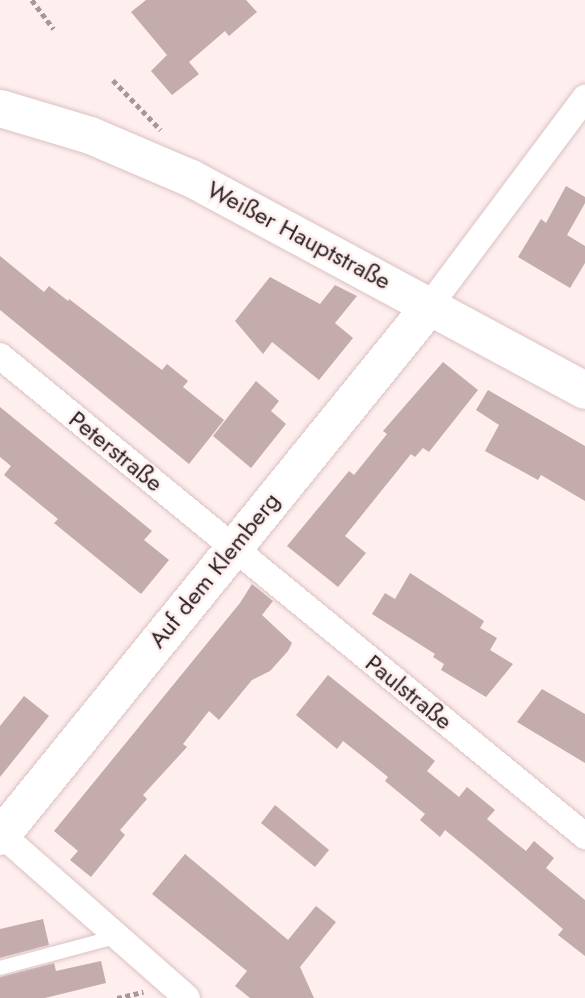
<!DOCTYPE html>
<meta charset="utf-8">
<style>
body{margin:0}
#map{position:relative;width:585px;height:998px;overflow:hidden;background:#feeeee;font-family:Jost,sans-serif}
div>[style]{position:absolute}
.building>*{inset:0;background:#c4abac}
.path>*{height:4.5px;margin-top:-2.25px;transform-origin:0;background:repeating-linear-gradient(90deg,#a59898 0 5px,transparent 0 8.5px)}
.roads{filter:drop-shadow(0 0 2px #dbc1c2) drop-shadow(0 0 2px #dbc1c2)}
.lane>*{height:14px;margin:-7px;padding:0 7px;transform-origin:7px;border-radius:7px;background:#fff}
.street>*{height:26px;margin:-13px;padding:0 13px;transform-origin:13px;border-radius:13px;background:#fff}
.secondary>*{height:37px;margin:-18.5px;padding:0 18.5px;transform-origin:18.5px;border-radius:18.5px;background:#fff}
span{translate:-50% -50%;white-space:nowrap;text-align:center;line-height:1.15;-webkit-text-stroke:5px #feeeee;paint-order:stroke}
.street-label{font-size:24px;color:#2c2323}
</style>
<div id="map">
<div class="building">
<div style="clip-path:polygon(146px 0,246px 0,257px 12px,229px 36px,225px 31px,189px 62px,199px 74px,172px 95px,151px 71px,167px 55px,131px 12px)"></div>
<div style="clip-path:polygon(566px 186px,585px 197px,585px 203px,567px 235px,585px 246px,585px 263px,570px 288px,518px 257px,541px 219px,546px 223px)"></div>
<div style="clip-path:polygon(0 256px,44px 292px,49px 286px,68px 301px,69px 299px,162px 370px,167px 364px,188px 381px,183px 387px,224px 420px,189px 464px,0 310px)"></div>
<div style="clip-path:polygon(270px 277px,320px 304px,335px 285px,357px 296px,335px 323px,353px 338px,319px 380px,272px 342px,263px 354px,235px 321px)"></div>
<div style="clip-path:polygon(443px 362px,478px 390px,429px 452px,423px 448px,415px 457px,411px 454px,345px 536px,366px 553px,338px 587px,287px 546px,349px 471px,354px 475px,387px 434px,383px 431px)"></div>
<div style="clip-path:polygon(256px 381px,279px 401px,271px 411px,286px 424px,251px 468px,213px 436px)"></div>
<div style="clip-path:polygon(488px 390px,585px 446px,585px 501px,541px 475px,538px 480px,485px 451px,499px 425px,476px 410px)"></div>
<div style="clip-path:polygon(0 407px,152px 531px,144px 540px,169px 560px,141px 594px,54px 523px,58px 519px,4px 475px,11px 466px,0 457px)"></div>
<div style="clip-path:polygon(410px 573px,484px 621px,480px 628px,497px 638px,490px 650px,513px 664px,486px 697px,441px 670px,444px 664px,433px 657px,435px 654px,372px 614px,385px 593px,395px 599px)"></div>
<div style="clip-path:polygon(252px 584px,273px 601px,262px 615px,292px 643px,288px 651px,270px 671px,252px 680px,219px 720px,209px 711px,183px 744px,187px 747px,143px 795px,147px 799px,120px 830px,125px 835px,91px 877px,70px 860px,78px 851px,54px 831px,240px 603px)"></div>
<div style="clip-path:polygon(328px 675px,435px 761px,427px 771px,459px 797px,467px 787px,495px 810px,487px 819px,506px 835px,526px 851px,534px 841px,554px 858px,546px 868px,585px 900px,585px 956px,558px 935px,563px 929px,484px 862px,445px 830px,440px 837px,420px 820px,425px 814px,385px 781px,388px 777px,367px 760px,343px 741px,337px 749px,296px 715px)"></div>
<div style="clip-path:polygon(542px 689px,585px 714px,585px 763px,517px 722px)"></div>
<div style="clip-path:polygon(24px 696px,49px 716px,0 777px,0 726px)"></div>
<div style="clip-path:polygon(275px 805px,329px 850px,315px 867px,261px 823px)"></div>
<div style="clip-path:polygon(185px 854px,288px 940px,316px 906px,336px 922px,300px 967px,314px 998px,250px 998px,235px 986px,247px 971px,152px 894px)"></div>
<div style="clip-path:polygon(43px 919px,49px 945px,0 958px,0 929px)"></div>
<div style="clip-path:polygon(101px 961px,106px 983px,45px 998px,0 998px,0 977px,54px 963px,56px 971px)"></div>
</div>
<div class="path">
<div style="left:32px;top:0;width:36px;rotate:53deg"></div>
<div style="left:113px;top:80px;width:69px;rotate:46.2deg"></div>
<div style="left:117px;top:998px;width:27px;rotate:-13deg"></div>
</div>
<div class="roads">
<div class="lane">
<div style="left:0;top:968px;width:119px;rotate:-15.1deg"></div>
</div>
<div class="street">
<div style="left:430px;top:305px;width:259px;rotate:-53.2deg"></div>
<div style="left:0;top:356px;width:757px;rotate:39.37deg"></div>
<div style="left:0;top:833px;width:249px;rotate:41.4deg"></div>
</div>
<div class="secondary">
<div style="left:0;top:108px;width:94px;rotate:16.7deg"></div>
<div style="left:90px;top:135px;width:110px;rotate:23.1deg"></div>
<div style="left:191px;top:178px;width:447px;rotate:28.3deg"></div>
<div style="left:0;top:836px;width:683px;rotate:-51deg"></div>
</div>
</div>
<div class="street-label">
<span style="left:299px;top:235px;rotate:28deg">Weißer Hauptstraße</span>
<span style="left:116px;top:451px;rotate:39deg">Peterstraße</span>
<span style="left:214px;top:570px;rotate:-51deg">Auf dem Klemberg</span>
<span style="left:409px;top:692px;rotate:39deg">Paulstraße</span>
</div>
</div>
